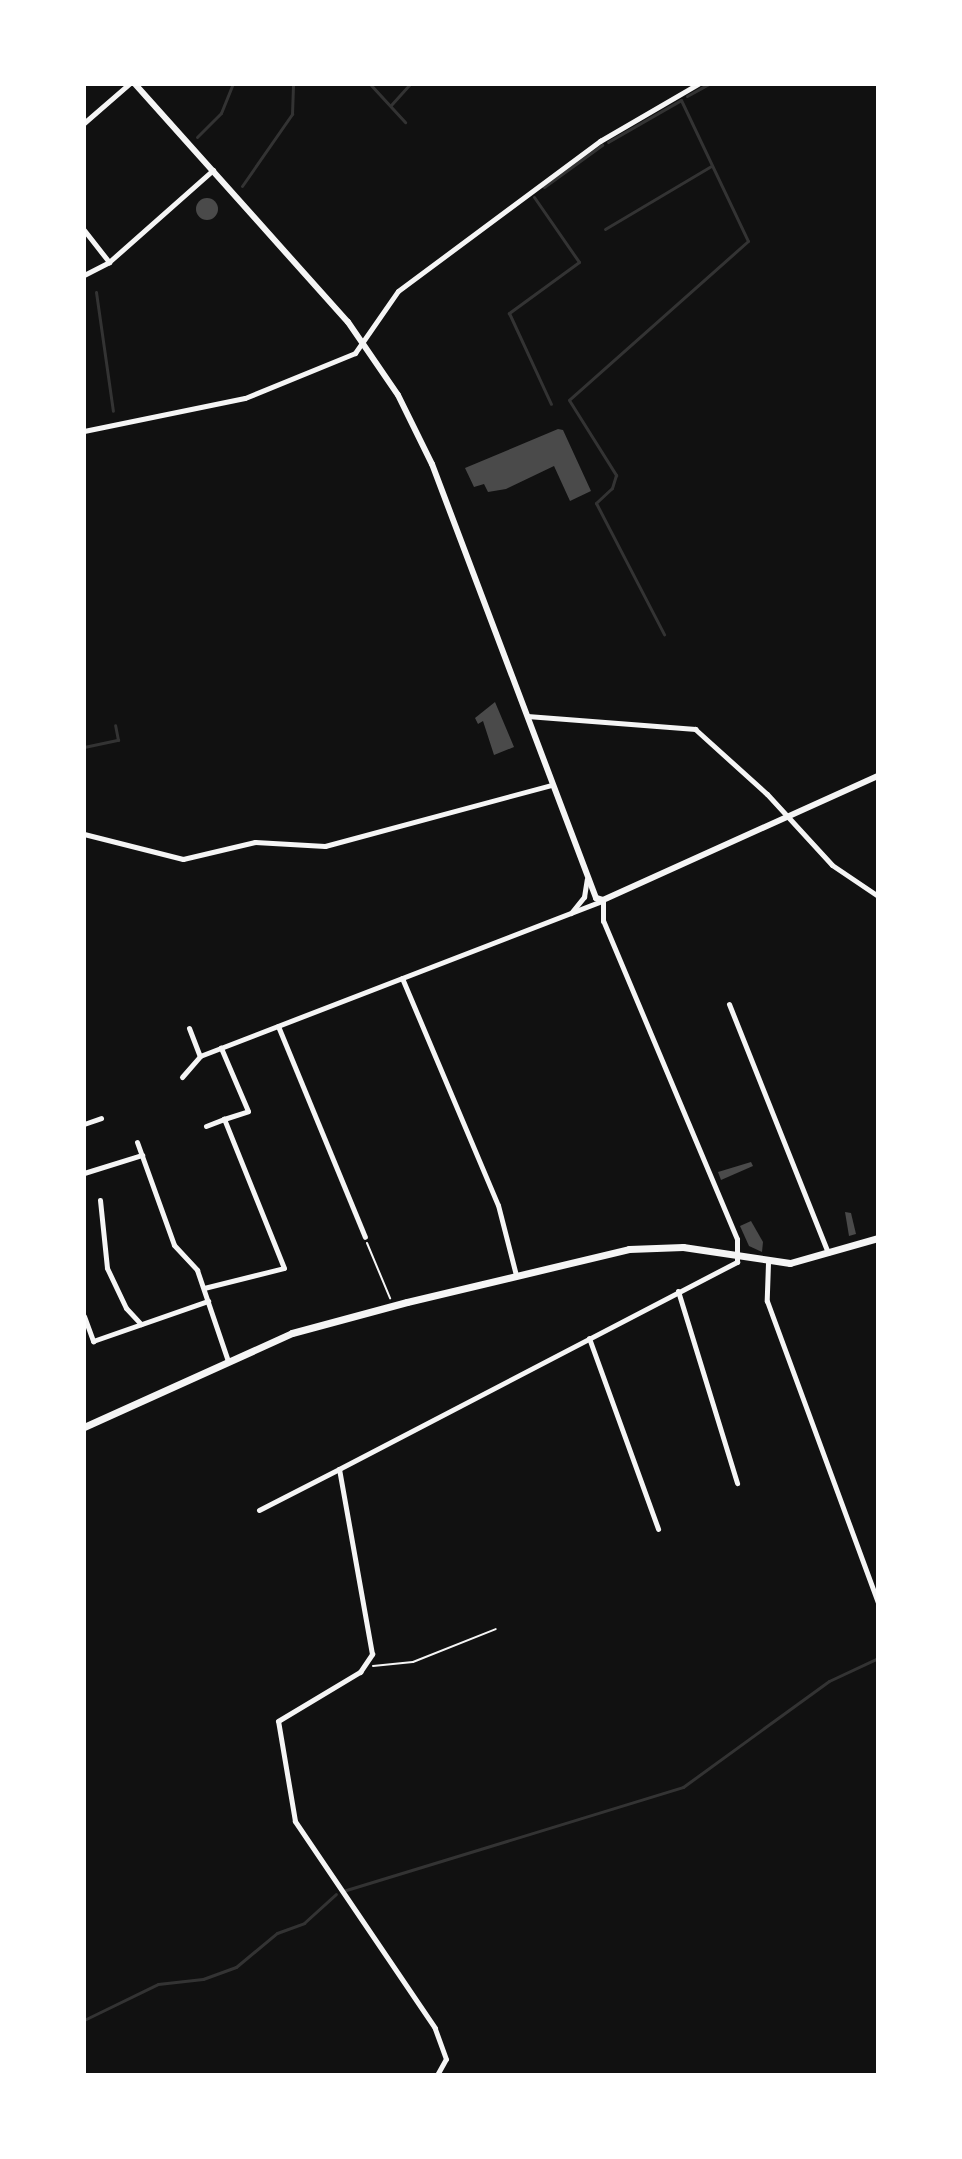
<!DOCTYPE html>
<style>
body{margin:0}
#map{position:relative;width:962px;height:2159px;overflow:hidden;background:#111;font-family:Karla,sans-serif}
div>[style]{position:absolute}
.stream>*{height:3px;margin:-1.5px;padding:0 1.5px;transform-origin:1.5px;border-radius:1.5px;background:#333}
.building>*{inset:0;background:#4a4a4a}
.round{border-radius:50%}
.path>*{height:2px;margin:-1px;padding:0 1px;transform-origin:1px;border-radius:1px;background:#f5f5f5}
.minor>*{height:5px;margin:-2.5px;padding:0 2.5px;transform-origin:2.5px;border-radius:2.5px;background:#f5f5f5}
.tertiary>*{height:6px;margin:-3px;padding:0 3px;transform-origin:3px;border-radius:3px;background:#f5f5f5}
.primary>*{height:7px;margin:-3.5px;padding:0 3.5px;transform-origin:3.5px;border-radius:3.5px;background:#f5f5f5}
span{translate:-50% -50%;white-space:nowrap;text-align:center;line-height:1.15;-webkit-text-stroke:6px #fff;paint-order:stroke}
.frame{position:absolute;inset:0;border:86px solid #fff;pointer-events:none}
</style>
<div id="map">
<div class="stream">
<div style="left:370px;top:84px;width:52px;rotate:47.4deg"></div>
<div style="left:687px;top:96px;width:25px;rotate:-29deg"></div>
<div style="left:391px;top:105px;width:28px;rotate:-48deg"></div>
<div style="left:197px;top:137px;width:34px;rotate:-45deg"></div>
<div style="left:221px;top:113px;width:31px;rotate:-68deg"></div>
<div style="left:608px;top:142px;width:84px;rotate:-29.9deg"></div>
<div style="left:681px;top:100px;width:156px;rotate:64.6deg"></div>
<div style="left:748px;top:241px;width:239px;rotate:138.4deg"></div>
<div style="left:569px;top:400px;width:89px;rotate:57.9deg"></div>
<div style="left:616px;top:475px;width:14px;rotate:107deg"></div>
<div style="left:612px;top:488px;width:22px;rotate:137deg"></div>
<div style="left:596px;top:503px;width:148px;rotate:62.6deg"></div>
<div style="left:242px;top:186px;width:88px;rotate:-55.2deg"></div>
<div style="left:292px;top:114px;width:30px;rotate:-88deg"></div>
<div style="left:544px;top:187px;width:72px;rotate:-35.9deg"></div>
<div style="left:534px;top:197px;width:79px;rotate:55.3deg"></div>
<div style="left:579px;top:262px;width:87px;rotate:143.9deg"></div>
<div style="left:509px;top:313px;width:100px;rotate:65.2deg"></div>
<div style="left:605px;top:229px;width:123px;rotate:-30.7deg"></div>
<div style="left:96px;top:292px;width:120px;rotate:81.9deg"></div>
<div style="left:84px;top:747px;width:35px;rotate:-12deg"></div>
<div style="left:118px;top:740px;width:15px;rotate:-101deg"></div>
<div style="left:343px;top:1891px;width:356px;rotate:-17deg"></div>
<div style="left:683px;top:1787px;width:180px;rotate:-36deg"></div>
<div style="left:829px;top:1681px;width:54px;rotate:-25.1deg"></div>
<div style="left:84px;top:2020px;width:82px;rotate:-25.9deg"></div>
<div style="left:158px;top:1984px;width:45px;rotate:-6.3deg"></div>
<div style="left:203px;top:1979px;width:35px;rotate:-20deg"></div>
<div style="left:236px;top:1967px;width:53px;rotate:-39.7deg"></div>
<div style="left:277px;top:1933px;width:29px;rotate:-20deg"></div>
<div style="left:304px;top:1923px;width:43px;rotate:-42.2deg"></div>
</div>
<div class="building">
<div class="round" style="left:196px;top:198px;width:22px;height:22px"></div>
<div style="clip-path:polygon(558px 429px,563px 430px,591px 491px,570px 501px,554px 466px,506px 489px,488px 492px,484px 484px,474px 487px,465px 468px)"></div>
<div style="clip-path:polygon(495px 702px,514px 747px,494px 755px,483px 721px,478px 724px,475px 718px)"></div>
<div style="clip-path:polygon(751px 1162px,753px 1166px,721px 1180px,718px 1172px)"></div>
<div style="clip-path:polygon(845px 1212px,851px 1213px,856px 1234px,849px 1236px)"></div>
<div style="clip-path:polygon(751px 1221px,763px 1242px,762px 1252px,749px 1246px,740px 1226px)"></div>
</div>
<div class="path">
<div style="left:367px;top:1243px;width:60px;rotate:67.3deg"></div>
<div style="left:373px;top:1666px;width:40px;rotate:-5.7deg"></div>
<div style="left:413px;top:1662px;width:89px;rotate:-21.7deg"></div>
</div>
<div class="minor">
<div style="left:84px;top:123px;width:60px;rotate:-40.9deg"></div>
<div style="left:84px;top:230px;width:41px;rotate:52deg"></div>
<div style="left:109px;top:262px;width:139px;rotate:-41.5deg"></div>
<div style="left:84px;top:275px;width:28px;rotate:-27deg"></div>
<div style="left:84px;top:431px;width:164px;rotate:-11.6deg"></div>
<div style="left:245px;top:398px;width:119px;rotate:-22.2deg"></div>
<div style="left:355px;top:353px;width:75px;rotate:-55.3deg"></div>
<div style="left:398px;top:291px;width:252px;rotate:-36.6deg"></div>
<div style="left:600px;top:141px;width:113px;rotate:-30.2deg"></div>
<div style="left:527px;top:716px;width:169px;rotate:4.4deg"></div>
<div style="left:695px;top:729px;width:97px;rotate:42.1deg"></div>
<div style="left:767px;top:794px;width:96px;rotate:47.5deg"></div>
<div style="left:832px;top:865px;width:55px;rotate:34deg"></div>
<div style="left:84px;top:834px;width:102px;rotate:14.2deg"></div>
<div style="left:183px;top:859px;width:74px;rotate:-13.3deg"></div>
<div style="left:255px;top:842px;width:70px;rotate:3.3deg"></div>
<div style="left:325px;top:846px;width:234px;rotate:-15.1deg"></div>
<div style="left:571px;top:913px;width:21px;rotate:-51deg"></div>
<div style="left:584px;top:897px;width:18px;rotate:-81deg"></div>
<div style="left:402px;top:978px;width:246px;rotate:67.1deg"></div>
<div style="left:498px;top:1205px;width:72px;rotate:75.6deg"></div>
<div style="left:729px;top:1004px;width:268px;rotate:68.3deg"></div>
<div style="left:278px;top:1026px;width:228px;rotate:67.6deg"></div>
<div style="left:189px;top:1028px;width:30px;rotate:69deg"></div>
<div style="left:182px;top:1077px;width:28px;rotate:-49deg"></div>
<div style="left:200px;top:1056px;width:431px;rotate:-21.1deg"></div>
<div style="left:84px;top:1124px;width:18px;rotate:-19deg"></div>
<div style="left:206px;top:1126px;width:19px;rotate:-21deg"></div>
<div style="left:137px;top:1142px;width:109px;rotate:70.2deg"></div>
<div style="left:174px;top:1245px;width:34px;rotate:47deg"></div>
<div style="left:197px;top:1270px;width:96px;rotate:71.2deg"></div>
<div style="left:84px;top:1173px;width:61px;rotate:-17.2deg"></div>
<div style="left:100px;top:1200px;width:68px;rotate:84.1deg"></div>
<div style="left:107px;top:1268px;width:44px;rotate:64.6deg"></div>
<div style="left:126px;top:1308px;width:22px;rotate:47deg"></div>
<div style="left:768px;top:1263px;width:38px;rotate:92deg"></div>
<div style="left:767px;top:1301px;width:322px;rotate:69.8deg"></div>
<div style="left:204px;top:1288px;width:82px;rotate:-14deg"></div>
<div style="left:284px;top:1268px;width:161px;rotate:-111.9deg"></div>
<div style="left:224px;top:1119px;width:25px;rotate:-18deg"></div>
<div style="left:248px;top:1111px;width:69px;rotate:-113.2deg"></div>
<div style="left:678px;top:1291px;width:201px;rotate:72.9deg"></div>
<div style="left:84px;top:1316px;width:27px;rotate:70deg"></div>
<div style="left:93px;top:1341px;width:122px;rotate:-19.2deg"></div>
<div style="left:589px;top:1338px;width:203px;rotate:70.1deg"></div>
<div style="left:259px;top:1510px;width:90px;rotate:-27.1deg"></div>
<div style="left:437px;top:2075px;width:18px;rotate:-61deg"></div>
<div style="left:446px;top:2059px;width:33px;rotate:-110deg"></div>
<div style="left:435px;top:2028px;width:250px;rotate:-124.1deg"></div>
<div style="left:295px;top:1821px;width:101px;rotate:-99.6deg"></div>
<div style="left:278px;top:1721px;width:96px;rotate:-30.9deg"></div>
<div style="left:360px;top:1672px;width:22px;rotate:-56deg"></div>
<div style="left:372px;top:1654px;width:188px;rotate:-100.1deg"></div>
<div style="left:339px;top:1469px;width:449px;rotate:-27.5deg"></div>
<div style="left:737px;top:1262px;width:23px;rotate:-90deg"></div>
<div style="left:737px;top:1239px;width:345px;rotate:-112.8deg"></div>
<div style="left:603px;top:921px;width:21px;rotate:-90deg"></div>
</div>
<div class="tertiary">
<div style="left:135px;top:84px;width:319px;rotate:48.2deg"></div>
<div style="left:348px;top:322px;width:88px;rotate:55.6deg"></div>
<div style="left:398px;top:395px;width:77px;rotate:63.8deg"></div>
<div style="left:432px;top:464px;width:464px;rotate:69.3deg"></div>
<div style="left:596px;top:898px;width:7px;rotate:16deg"></div>
<div style="left:603px;top:900px;width:302px;rotate:-24.3deg"></div>
</div>
<div class="primary">
<div style="left:84px;top:1427px;width:228px;rotate:-24.3deg"></div>
<div style="left:292px;top:1333px;width:119px;rotate:-15.1deg"></div>
<div style="left:407px;top:1302px;width:228px;rotate:-13.4deg"></div>
<div style="left:629px;top:1249px;width:54px;rotate:-2.1deg"></div>
<div style="left:683px;top:1247px;width:108px;rotate:8.5deg"></div>
<div style="left:790px;top:1263px;width:91px;rotate:-15.9deg"></div>
</div>
<div class="frame"></div>
</div>
